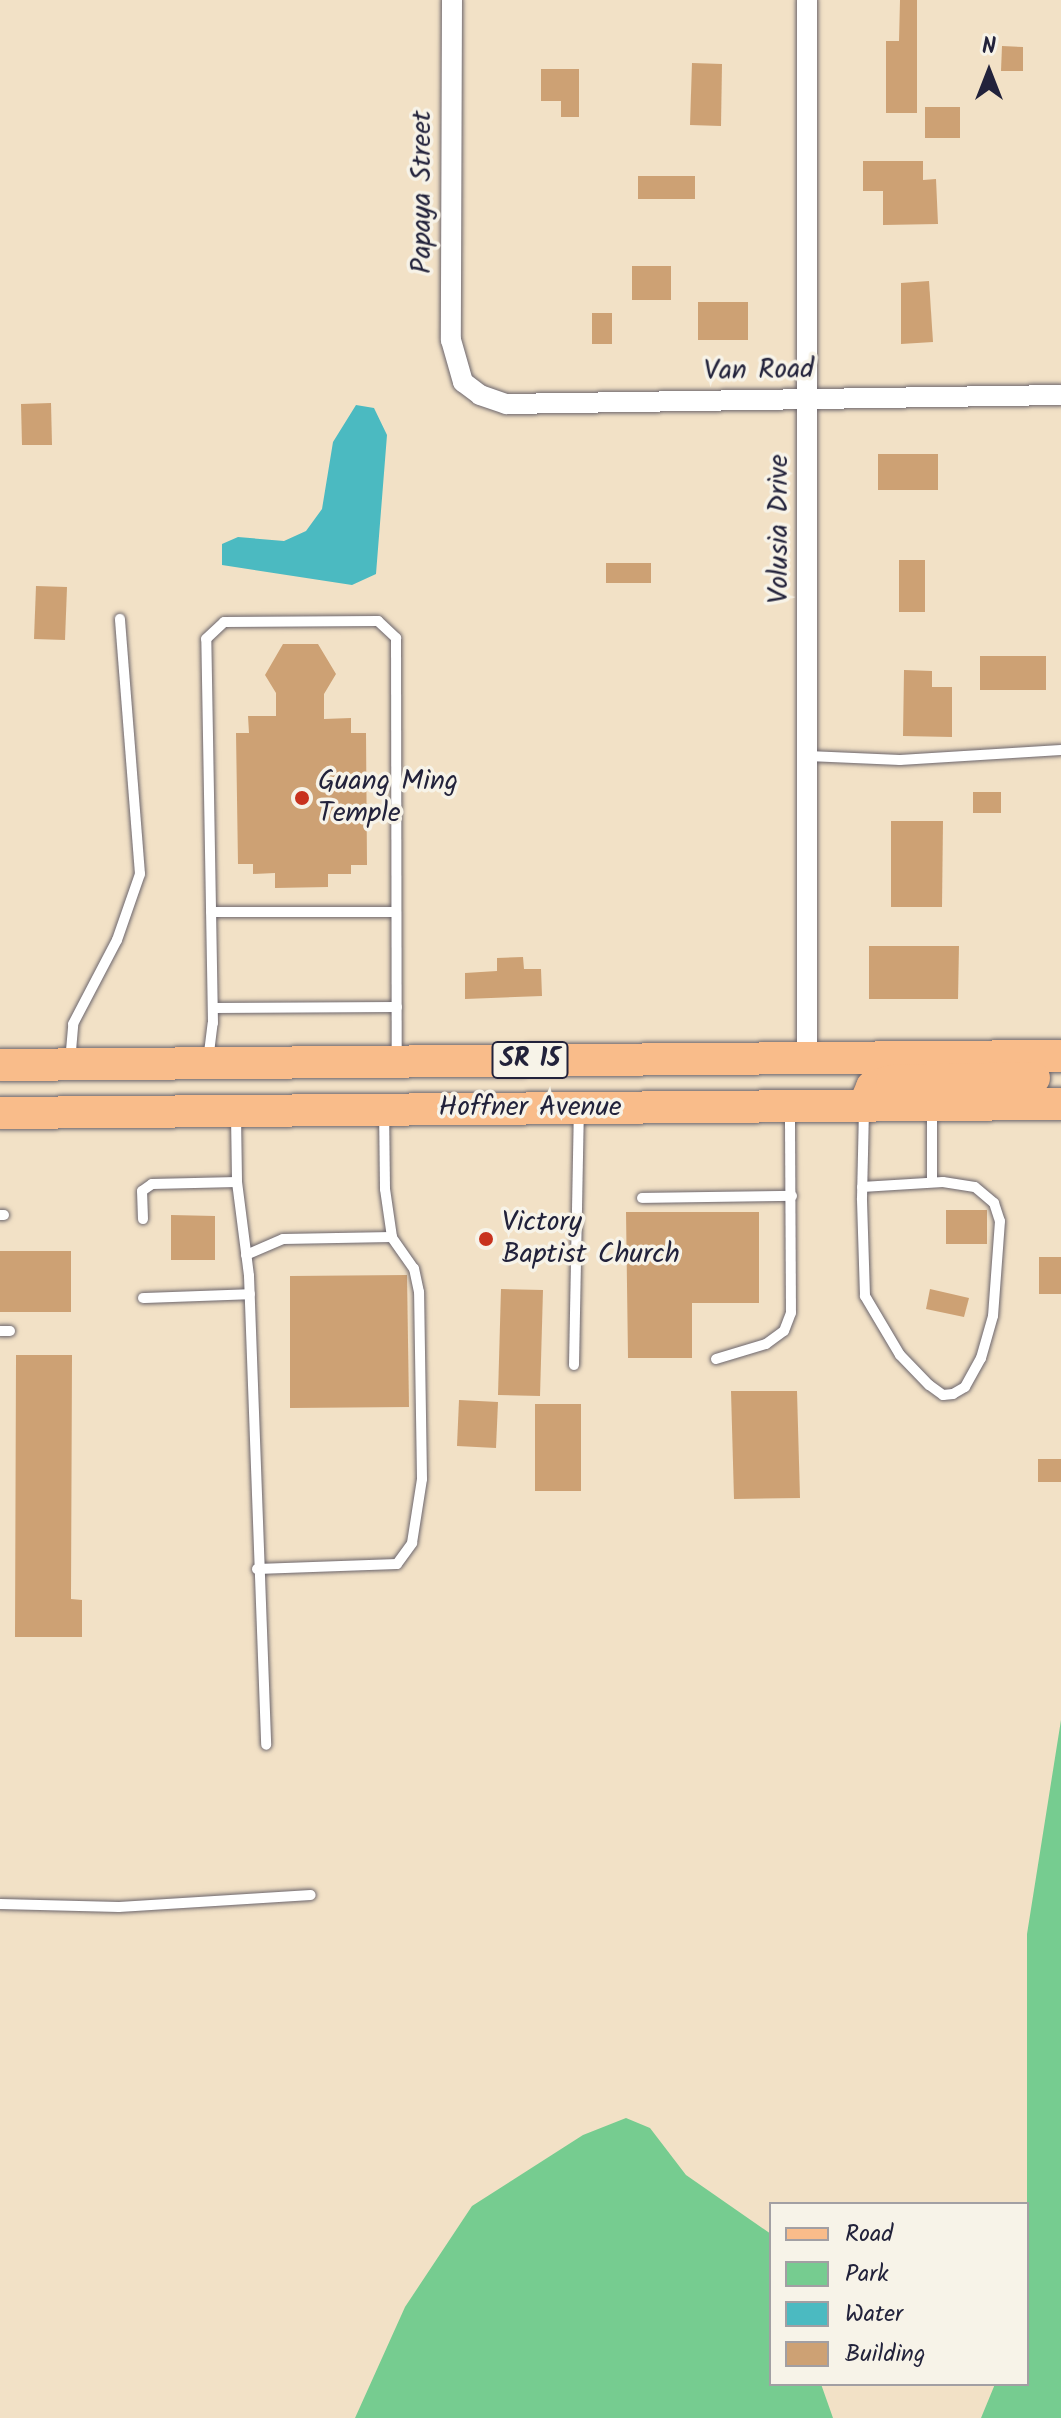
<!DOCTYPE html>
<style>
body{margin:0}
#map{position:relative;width:1061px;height:2418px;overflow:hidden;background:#f2e1c6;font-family:Kalam,sans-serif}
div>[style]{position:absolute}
.green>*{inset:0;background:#76cc90}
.water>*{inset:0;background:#4bbac1}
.building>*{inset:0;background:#cda174}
.roads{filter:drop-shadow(0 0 2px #6b656c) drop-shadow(0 0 2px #6b656c)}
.service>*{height:10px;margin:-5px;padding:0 5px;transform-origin:5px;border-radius:5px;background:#fff}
.minor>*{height:20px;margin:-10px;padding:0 10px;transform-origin:10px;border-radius:10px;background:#fff}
.primary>*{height:32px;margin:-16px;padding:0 16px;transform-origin:16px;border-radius:16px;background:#f9bc8a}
.dots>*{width:22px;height:22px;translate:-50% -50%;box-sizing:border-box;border:4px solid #f7f3e8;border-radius:50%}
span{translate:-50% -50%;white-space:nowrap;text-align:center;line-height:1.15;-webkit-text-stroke:7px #f7f3e8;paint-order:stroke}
.shield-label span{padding:2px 6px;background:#f7f3e8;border:2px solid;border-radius:6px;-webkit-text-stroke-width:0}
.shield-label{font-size:26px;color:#22223b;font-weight:700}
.street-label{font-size:28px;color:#22223b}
.poi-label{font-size:28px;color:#22223b}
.left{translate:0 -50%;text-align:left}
.legend{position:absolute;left:769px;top:2202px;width:260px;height:184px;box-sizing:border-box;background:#f7f3e8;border:2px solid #a29fa3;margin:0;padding:10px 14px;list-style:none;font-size:24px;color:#22223b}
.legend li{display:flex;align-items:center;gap:16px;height:40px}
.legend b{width:40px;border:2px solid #a29fa3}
.north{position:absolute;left:949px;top:32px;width:80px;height:80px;-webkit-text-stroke:6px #f7f3e8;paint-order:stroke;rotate:0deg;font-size:22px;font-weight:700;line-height:32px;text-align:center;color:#22223b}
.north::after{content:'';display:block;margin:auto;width:28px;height:36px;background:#22223b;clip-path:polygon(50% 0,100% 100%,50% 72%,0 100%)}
</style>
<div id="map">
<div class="green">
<div style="clip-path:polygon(1061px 1720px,1061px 2418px,981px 2418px,995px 2384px,1027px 2384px,1027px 1934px)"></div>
<div style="clip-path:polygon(626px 2118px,650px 2128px,686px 2175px,771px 2234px,771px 2384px,821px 2384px,833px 2418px,355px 2418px,405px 2307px,472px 2206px,583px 2135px)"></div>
</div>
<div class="water">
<div style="clip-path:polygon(356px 405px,374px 408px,387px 435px,376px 574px,352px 585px,222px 565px,222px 544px,238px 537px,284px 541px,306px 531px,322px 509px,333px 442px)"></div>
</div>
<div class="building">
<div style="clip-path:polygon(900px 0,917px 0,917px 113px,886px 113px,886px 41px,899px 41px)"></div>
<div style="clip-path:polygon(1002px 46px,1023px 47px,1023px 71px,1001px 71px)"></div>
<div style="clip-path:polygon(692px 63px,722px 64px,721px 126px,690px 125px)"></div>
<div style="clip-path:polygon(541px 69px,579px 69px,579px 117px,561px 117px,561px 101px,541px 101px)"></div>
<div style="clip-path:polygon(925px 107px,960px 107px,960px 138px,925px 138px)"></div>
<div style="clip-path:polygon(863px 161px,923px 161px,923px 180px,936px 179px,938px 224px,883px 225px,883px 191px,863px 191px)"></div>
<div style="clip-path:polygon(638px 176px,695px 176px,695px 199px,638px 199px)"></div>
<div style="clip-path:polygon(632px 266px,671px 266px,671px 300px,632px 300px)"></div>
<div style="clip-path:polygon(929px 281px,933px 342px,901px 344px,901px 283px)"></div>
<div style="clip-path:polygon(698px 302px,748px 302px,748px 340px,698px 340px)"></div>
<div style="clip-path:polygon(592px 313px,612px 313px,612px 344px,592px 344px)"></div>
<div style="clip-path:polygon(51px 403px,52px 445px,22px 445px,21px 404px)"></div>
<div style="clip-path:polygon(878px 454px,938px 454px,938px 490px,878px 490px)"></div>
<div style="clip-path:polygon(899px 560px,925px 560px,925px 612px,899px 612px)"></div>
<div style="clip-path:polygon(606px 563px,651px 563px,651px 583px,606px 583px)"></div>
<div style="clip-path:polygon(36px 586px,67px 587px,65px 640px,34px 639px)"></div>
<div style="clip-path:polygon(283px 644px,318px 644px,336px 674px,324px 694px,324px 719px,351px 718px,351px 733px,366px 733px,367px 865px,351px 865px,351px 874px,328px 874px,328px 887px,275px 888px,275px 873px,253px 874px,253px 864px,238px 864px,236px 733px,249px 733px,248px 716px,276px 716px,276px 693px,265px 675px)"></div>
<div style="clip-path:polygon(980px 656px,1046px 656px,1046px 690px,980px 690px)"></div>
<div style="clip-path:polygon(904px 670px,932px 671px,932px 687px,952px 687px,952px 737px,903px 736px)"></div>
<div style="clip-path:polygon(973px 792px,1001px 792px,1001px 813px,973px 813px)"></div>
<div style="clip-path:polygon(891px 821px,943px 821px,942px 907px,891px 907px)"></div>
<div style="clip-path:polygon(869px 946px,959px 946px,958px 999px,869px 999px)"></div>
<div style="clip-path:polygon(523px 957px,524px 969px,541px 969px,542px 996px,465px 999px,465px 973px,497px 971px,497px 958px)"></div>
<div style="clip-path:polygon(946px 1210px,987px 1210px,987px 1244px,946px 1244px)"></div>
<div style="clip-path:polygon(626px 1212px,759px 1212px,759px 1303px,692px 1303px,692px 1358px,628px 1358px)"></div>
<div style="clip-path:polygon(171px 1215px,215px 1216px,215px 1260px,171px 1260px)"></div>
<div style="clip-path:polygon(0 1251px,71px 1251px,71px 1312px,0 1312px)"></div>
<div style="clip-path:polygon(1039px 1257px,1061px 1257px,1061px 1294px,1039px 1294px)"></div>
<div style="clip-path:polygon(407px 1275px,409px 1407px,290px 1408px,290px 1276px)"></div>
<div style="clip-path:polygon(501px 1289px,543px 1290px,540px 1396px,498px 1395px)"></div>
<div style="clip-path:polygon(930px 1289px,969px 1298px,964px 1317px,926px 1309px)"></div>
<div style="clip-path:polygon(16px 1355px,72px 1355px,71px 1599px,82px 1600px,82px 1637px,15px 1637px)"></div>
<div style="clip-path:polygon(731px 1391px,797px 1391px,800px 1498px,734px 1499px)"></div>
<div style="clip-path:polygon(459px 1400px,498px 1402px,496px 1448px,457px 1446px)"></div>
<div style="clip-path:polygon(535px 1404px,581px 1404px,581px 1491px,535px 1491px)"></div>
<div style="clip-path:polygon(1038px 1459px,1061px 1459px,1061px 1482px,1038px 1482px)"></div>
</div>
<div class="roads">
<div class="service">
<div style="left:808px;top:756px;width:92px;rotate:2.5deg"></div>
<div style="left:900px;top:760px;width:161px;rotate:-3.6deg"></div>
<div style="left:211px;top:912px;width:185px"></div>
<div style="left:213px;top:1008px;width:184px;rotate:-0.3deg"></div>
<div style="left:208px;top:1061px;width:38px;rotate:-83deg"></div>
<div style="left:213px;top:1023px;width:384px;rotate:-91deg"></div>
<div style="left:206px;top:639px;width:25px;rotate:-43deg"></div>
<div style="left:224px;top:622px;width:154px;rotate:-0.4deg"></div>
<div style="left:378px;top:621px;width:25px;rotate:43deg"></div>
<div style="left:396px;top:638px;width:422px;rotate:89.9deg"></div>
<div style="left:70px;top:1062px;width:38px;rotate:-85deg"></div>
<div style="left:73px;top:1024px;width:95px;rotate:-62.4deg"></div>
<div style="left:117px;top:940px;width:70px;rotate:-70.8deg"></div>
<div style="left:140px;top:874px;width:256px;rotate:-94.5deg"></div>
<div style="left:236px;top:1116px;width:66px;rotate:89.1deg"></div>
<div style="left:237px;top:1182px;width:95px;rotate:82.7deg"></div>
<div style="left:249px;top:1276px;width:469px;rotate:87.9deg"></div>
<div style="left:932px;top:1182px;width:71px;rotate:-90deg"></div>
<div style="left:862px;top:1187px;width:81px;rotate:-3.5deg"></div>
<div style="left:943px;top:1182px;width:32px;rotate:9deg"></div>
<div style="left:975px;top:1187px;width:25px;rotate:40deg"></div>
<div style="left:994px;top:1203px;width:19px;rotate:72deg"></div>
<div style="left:1000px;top:1221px;width:95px;rotate:94.2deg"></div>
<div style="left:993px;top:1316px;width:44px;rotate:105.9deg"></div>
<div style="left:981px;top:1358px;width:33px;rotate:119deg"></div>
<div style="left:965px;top:1387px;width:14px;rotate:150deg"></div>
<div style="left:953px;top:1394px;width:10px;rotate:174deg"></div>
<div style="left:943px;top:1395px;width:17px;rotate:-144deg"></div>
<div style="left:929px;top:1385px;width:42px;rotate:-134deg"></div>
<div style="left:900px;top:1355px;width:69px;rotate:-120.7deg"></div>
<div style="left:865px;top:1296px;width:98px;rotate:-91.8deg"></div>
<div style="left:862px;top:1198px;width:90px;rotate:-88.7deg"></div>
<div style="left:642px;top:1198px;width:150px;rotate:-0.8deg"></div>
<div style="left:0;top:1215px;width:4px"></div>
<div style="left:143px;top:1219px;width:28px;rotate:-92deg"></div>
<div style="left:142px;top:1191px;width:12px;rotate:-35deg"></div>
<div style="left:152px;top:1184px;width:85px;rotate:-1.3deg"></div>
<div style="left:246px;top:1255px;width:40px;rotate:-23.4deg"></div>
<div style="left:283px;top:1239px;width:109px;rotate:-1.1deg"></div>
<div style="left:392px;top:1237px;width:49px;rotate:-98.3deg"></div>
<div style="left:385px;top:1189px;width:77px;rotate:-90.7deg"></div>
<div style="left:143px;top:1298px;width:107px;rotate:-2.1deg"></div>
<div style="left:0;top:1331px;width:10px"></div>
<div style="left:716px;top:1359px;width:52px;rotate:-16.7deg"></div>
<div style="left:766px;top:1344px;width:22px;rotate:-36deg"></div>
<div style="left:784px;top:1331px;width:19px;rotate:-69deg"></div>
<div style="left:791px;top:1313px;width:204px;rotate:-90.3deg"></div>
<div style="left:574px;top:1365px;width:255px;rotate:-88.9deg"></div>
<div style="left:257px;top:1569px;width:140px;rotate:-2deg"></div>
<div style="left:397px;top:1564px;width:26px;rotate:-54deg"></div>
<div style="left:412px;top:1543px;width:65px;rotate:-81.1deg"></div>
<div style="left:422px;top:1479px;width:187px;rotate:-90.9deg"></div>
<div style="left:419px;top:1292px;width:24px;rotate:-102deg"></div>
<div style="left:414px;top:1269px;width:39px;rotate:-125deg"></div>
<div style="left:0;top:1904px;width:119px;rotate:1.4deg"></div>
<div style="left:119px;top:1907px;width:192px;rotate:-3.6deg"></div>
</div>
<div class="minor">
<div style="left:452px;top:0;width:340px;rotate:90.2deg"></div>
<div style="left:451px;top:340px;width:44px;rotate:74.1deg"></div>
<div style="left:463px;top:382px;width:21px;rotate:37deg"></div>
<div style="left:480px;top:395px;width:28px;rotate:19deg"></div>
<div style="left:506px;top:404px;width:555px;rotate:-0.93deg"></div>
<div style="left:807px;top:1058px;width:1058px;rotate:-90deg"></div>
</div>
<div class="primary">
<div style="left:0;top:1065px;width:1061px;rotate:-0.49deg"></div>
<div style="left:864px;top:1106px;width:21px;rotate:-67deg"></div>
<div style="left:872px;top:1087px;width:21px;rotate:-17deg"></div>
<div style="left:892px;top:1081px;width:142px;rotate:-1.2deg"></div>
<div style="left:0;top:1113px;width:1061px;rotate:-0.49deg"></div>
</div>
</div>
<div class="dots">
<div style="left:302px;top:798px;background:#c8321e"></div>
<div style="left:486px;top:1239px;background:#c8321e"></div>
</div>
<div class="shield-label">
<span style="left:530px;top:1060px">SR 15</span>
</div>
<div class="street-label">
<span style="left:423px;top:192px;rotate:-90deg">Papaya Street</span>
<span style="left:759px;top:371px;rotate:-1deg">Van Road</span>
<span style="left:780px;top:529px;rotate:-90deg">Volusia Drive</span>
<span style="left:530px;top:1108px">Hoffner Avenue</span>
</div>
<div class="poi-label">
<span class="left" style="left:318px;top:798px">Guang Ming<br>Temple</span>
<span class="left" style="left:502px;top:1239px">Victory<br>Baptist Church</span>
</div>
<ul class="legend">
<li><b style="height:10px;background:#f9bc8a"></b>Road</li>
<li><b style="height:22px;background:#76cc90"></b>Park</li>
<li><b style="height:22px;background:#4bbac1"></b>Water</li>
<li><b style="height:22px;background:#cda174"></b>Building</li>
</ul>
<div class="north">N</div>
</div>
